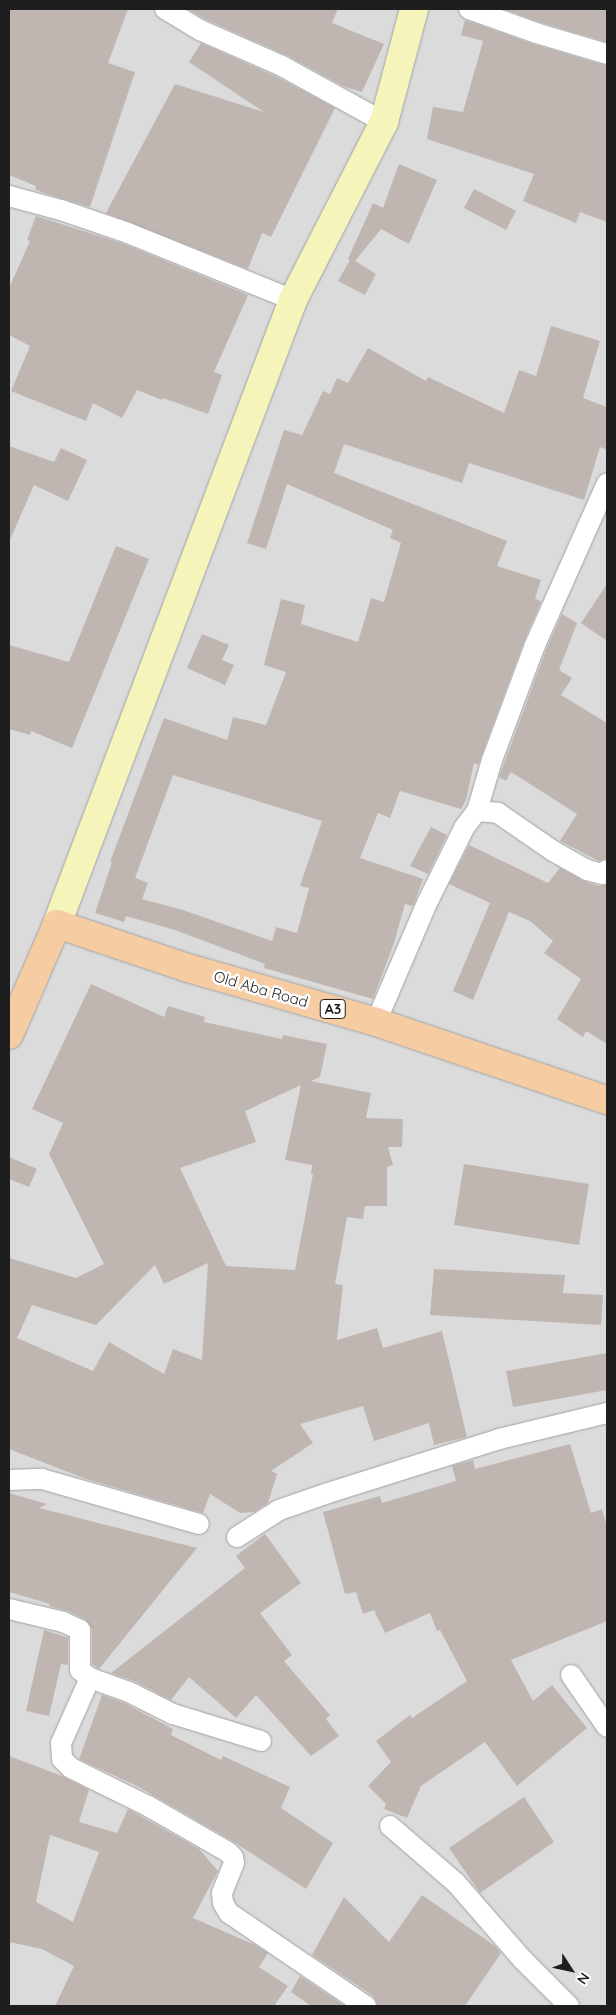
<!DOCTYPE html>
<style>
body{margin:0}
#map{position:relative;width:616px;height:2015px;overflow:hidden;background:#eeeae4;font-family:Quicksand,sans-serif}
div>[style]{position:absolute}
.residential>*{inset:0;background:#dcdbdb}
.building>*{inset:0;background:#bfb6b1}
.roads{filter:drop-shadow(0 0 1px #a2a2a2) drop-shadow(0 0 1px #a2a2a2)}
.street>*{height:20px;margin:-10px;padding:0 10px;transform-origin:10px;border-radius:10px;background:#fff}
.secondary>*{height:28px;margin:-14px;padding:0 14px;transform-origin:14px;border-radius:14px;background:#f5f5bb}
.primary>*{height:28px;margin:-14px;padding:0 14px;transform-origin:14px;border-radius:14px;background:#f6cca2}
span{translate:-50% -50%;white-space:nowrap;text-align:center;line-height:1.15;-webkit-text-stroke:5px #fff;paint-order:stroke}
.shield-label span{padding:1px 4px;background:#fff;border:1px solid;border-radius:4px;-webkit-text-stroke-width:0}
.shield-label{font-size:14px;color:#1e1e1e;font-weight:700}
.street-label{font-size:15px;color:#1e1e1e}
.frame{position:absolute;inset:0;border:10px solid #1e1e1e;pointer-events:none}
.north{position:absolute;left:546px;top:1945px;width:50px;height:50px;-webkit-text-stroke:4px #fff;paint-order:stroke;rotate:125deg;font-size:14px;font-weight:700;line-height:20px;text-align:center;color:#1e1e1e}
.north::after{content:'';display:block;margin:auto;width:18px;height:22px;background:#1e1e1e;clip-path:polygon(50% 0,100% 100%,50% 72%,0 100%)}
</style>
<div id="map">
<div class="residential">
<div style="clip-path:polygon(9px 9px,607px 9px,607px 2006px,9px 2006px)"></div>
</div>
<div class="building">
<div style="clip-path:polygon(9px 9px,128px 9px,108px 63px,135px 72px,90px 207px,44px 193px,35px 189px,36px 186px,9px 175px)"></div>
<div style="clip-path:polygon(188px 9px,338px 9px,332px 23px,384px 44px,362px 92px,345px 87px,288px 56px,205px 19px)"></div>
<div style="clip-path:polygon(504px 9px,607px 9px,607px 42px,540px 22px)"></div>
<div style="clip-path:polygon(465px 20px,533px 44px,607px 66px,607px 222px,580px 212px,576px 223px,523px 201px,534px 174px,427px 139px,433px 107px,463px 112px,483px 41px,461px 35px)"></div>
<div style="clip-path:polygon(201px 43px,277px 77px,335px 108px,271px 237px,262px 233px,248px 269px,106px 213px,175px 84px,264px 112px,189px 62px)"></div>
<div style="clip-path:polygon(399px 164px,437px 180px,409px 244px,381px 229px,355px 261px,376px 274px,365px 295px,338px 281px,350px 260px,348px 259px,373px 203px,383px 208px)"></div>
<div style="clip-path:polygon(474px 189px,516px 211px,506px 230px,464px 208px)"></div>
<div style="clip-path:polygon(36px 216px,124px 244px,248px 295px,214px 372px,222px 375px,208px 414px,163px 398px,162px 400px,137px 390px,122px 418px,93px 403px,86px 421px,11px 391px,30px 346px,9px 335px,9px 288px,30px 241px,27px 240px)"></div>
<div style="clip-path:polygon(evenodd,551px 326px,600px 341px,583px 398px,607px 407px,607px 450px,600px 447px,584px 500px,469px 463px,462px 483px,344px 444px,334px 473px,507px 541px,497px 566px,541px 580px,535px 598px,541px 602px,524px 641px,478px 765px,474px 763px,466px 800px,461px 809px,400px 791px,390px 818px,378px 813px,360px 858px,423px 879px,413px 906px,405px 904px,394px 943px,373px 999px,264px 968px,265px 964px,175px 930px,126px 916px,124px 922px,95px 913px,112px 862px,110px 862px,164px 718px,227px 740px,233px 717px,266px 725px,286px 672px,264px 665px,281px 599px,305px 605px,301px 624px,358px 642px,371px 598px,384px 602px,401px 543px,390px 538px,393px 530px,287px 484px,266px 549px,247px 543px,284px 430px,302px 435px,323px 391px,330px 394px,337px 378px,348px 383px,368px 348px,426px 381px,428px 377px,504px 413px,519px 370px,536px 376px,551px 326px,173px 775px,322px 821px,300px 886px,309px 888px,297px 933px,276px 927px,272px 941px,183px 910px,142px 899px,148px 883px,135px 878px,173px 775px)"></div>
<div style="clip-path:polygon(9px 446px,54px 462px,61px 448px,87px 460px,68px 501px,34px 485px,9px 542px)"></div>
<div style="clip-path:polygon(116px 546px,149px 559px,72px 748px,31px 731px,30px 735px,9px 729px,9px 645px,69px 662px)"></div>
<div style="clip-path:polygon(607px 584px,607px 641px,581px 623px)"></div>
<div style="clip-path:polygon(562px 614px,577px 623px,559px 670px,572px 678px,561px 695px,607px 723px,607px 858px,599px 861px,560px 841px,577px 814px,511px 772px,506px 781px,499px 777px,546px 650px)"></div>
<div style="clip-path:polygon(202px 634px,229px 645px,222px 660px,234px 665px,225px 685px,187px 668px)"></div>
<div style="clip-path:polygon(431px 827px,447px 835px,428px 874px,410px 866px)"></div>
<div style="clip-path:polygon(469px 845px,548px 883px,560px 868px,584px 881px,599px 886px,607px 884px,607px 1044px,586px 1031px,583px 1037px,557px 1019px,581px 979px,544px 953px,553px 941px,530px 921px,509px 912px,473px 1000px,453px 991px,490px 903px,449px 884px)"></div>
<div style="clip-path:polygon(evenodd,91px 984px,164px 1017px,168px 1006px,205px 1017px,204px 1022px,282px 1039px,283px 1035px,327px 1044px,320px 1077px,311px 1081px,371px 1093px,366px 1118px,403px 1119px,402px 1147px,388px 1147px,393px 1165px,387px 1167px,387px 1206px,365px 1206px,363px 1219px,347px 1217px,335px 1284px,343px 1285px,337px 1340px,377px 1328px,383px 1348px,442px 1331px,467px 1437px,434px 1445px,429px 1423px,374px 1441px,363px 1406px,300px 1424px,313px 1443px,271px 1471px,277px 1474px,268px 1503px,254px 1512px,240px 1513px,210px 1494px,203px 1513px,86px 1479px,9px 1449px,9px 1258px,76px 1278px,104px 1264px,49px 1154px,63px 1123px,32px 1109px,91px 984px,301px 1085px,285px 1160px,312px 1165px,311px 1174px,313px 1174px,295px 1270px,226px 1266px,180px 1168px,256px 1142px,245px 1111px,301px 1085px,91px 984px,208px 1263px,202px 1360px,173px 1349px,164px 1374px,109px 1342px,93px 1371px,17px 1338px,32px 1305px,96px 1325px,155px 1265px,164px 1284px,208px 1263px)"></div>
<div style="clip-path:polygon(9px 1157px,37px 1169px,29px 1187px,9px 1179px)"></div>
<div style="clip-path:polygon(464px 1164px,589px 1184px,579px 1245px,454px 1225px)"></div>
<div style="clip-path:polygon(434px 1269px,565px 1275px,563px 1293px,603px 1295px,601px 1325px,430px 1315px)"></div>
<div style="clip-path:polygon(607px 1353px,607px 1390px,513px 1407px,506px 1371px)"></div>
<div style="clip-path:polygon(570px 1444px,591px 1513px,602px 1509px,607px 1527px,607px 1621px,511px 1660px,533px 1701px,552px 1685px,587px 1728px,517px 1786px,485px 1742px,421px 1786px,407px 1818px,384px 1809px,386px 1804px,368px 1786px,391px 1762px,376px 1741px,410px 1715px,412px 1718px,467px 1681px,440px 1630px,437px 1631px,430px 1613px,385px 1633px,374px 1610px,363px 1614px,356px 1592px,345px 1594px,323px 1512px,380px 1496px,382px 1503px,456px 1481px,452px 1466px,473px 1460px,475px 1469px)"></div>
<div style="clip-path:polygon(9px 1493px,47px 1504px,39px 1508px,197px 1548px,99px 1669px,92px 1664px,92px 1630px,86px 1620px,68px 1611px,49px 1606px,50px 1604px,9px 1592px)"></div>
<div style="clip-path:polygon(265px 1534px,301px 1583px,260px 1613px,292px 1655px,284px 1661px,330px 1715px,326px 1719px,339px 1736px,311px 1756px,256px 1695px,236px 1718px,189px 1677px,171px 1700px,134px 1681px,111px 1673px,245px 1568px,236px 1556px)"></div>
<div style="clip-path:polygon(44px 1630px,68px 1638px,68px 1665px,61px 1664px,49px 1716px,26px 1711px)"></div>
<div style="clip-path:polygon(102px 1695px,124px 1703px,173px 1729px,171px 1735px,221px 1760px,223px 1756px,290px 1787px,281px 1808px,333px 1843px,306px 1889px,234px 1842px,139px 1787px,79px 1759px)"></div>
<div style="clip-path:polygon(evenodd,9px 1756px,62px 1776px,89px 1790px,79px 1822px,117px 1833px,128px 1809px,199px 1849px,218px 1871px,193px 1918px,255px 1945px,268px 1953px,259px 1967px,288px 1986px,274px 2006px,55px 2006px,74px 1966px,42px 1949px,9px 1942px,9px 1756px,50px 1835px,99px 1852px,73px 1922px,36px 1902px,50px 1835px)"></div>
<div style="clip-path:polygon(524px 1797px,554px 1842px,480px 1893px,449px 1848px)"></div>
<div style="clip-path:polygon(422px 1895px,495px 1946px,501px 1953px,465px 2006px,378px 2006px,373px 1996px,312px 1955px,344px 1897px,389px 1942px)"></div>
<div style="clip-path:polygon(300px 1976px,345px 2006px,311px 2006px,291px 1992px)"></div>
</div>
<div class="roads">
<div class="street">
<div style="left:165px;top:9px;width:41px;rotate:31deg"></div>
<div style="left:200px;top:30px;width:90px;rotate:23.7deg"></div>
<div style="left:282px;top:66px;width:116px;rotate:28.8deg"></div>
<div style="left:469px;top:9px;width:71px;rotate:19.7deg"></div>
<div style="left:536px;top:33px;width:74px;rotate:16.5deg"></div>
<div style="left:9px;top:196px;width:54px;rotate:15.1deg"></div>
<div style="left:61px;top:210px;width:71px;rotate:18.9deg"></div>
<div style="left:128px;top:233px;width:178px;rotate:22.1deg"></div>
<div style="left:477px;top:811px;width:53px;rotate:-73.6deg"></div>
<div style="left:492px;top:760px;width:123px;rotate:-69.5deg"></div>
<div style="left:535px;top:645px;width:177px;rotate:-66deg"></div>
<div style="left:376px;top:1022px;width:129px;rotate:-66.8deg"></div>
<div style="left:427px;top:903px;width:84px;rotate:-63.7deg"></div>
<div style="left:464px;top:828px;width:21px;rotate:-53deg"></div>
<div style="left:477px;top:811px;width:21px;rotate:5deg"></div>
<div style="left:498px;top:813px;width:67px;rotate:34.6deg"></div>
<div style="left:553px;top:851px;width:39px;rotate:29deg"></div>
<div style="left:587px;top:870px;width:16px;rotate:15deg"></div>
<div style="left:602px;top:874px;width:6px;rotate:-39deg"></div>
<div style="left:9px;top:1480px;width:33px;rotate:-2deg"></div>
<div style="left:42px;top:1479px;width:163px;rotate:16deg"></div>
<div style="left:237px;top:1537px;width:50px;rotate:-32.7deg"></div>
<div style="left:279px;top:1510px;width:52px;rotate:-19.1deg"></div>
<div style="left:328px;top:1493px;width:179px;rotate:-17.5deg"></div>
<div style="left:499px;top:1439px;width:111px;rotate:-13.5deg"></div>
<div style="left:9px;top:1609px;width:56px;rotate:13.5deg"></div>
<div style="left:63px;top:1622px;width:19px;rotate:25deg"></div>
<div style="left:80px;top:1630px;width:40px;rotate:90deg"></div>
<div style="left:80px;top:1670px;width:13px;rotate:39deg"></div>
<div style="left:90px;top:1678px;width:41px;rotate:19.7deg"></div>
<div style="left:129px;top:1692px;width:49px;rotate:26.6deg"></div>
<div style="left:173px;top:1714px;width:92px;rotate:17.1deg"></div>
<div style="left:571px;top:1675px;width:63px;rotate:55.3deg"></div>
<div style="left:90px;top:1678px;width:71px;rotate:114deg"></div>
<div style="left:61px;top:1743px;width:16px;rotate:86deg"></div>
<div style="left:62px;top:1759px;width:13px;rotate:45deg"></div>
<div style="left:71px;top:1768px;width:86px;rotate:26.3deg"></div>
<div style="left:148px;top:1806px;width:92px;rotate:29.9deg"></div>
<div style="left:228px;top:1852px;width:7px;rotate:45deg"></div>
<div style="left:233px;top:1857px;width:6px;rotate:81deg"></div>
<div style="left:234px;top:1863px;width:32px;rotate:112deg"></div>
<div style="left:222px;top:1893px;width:10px;rotate:84deg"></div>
<div style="left:223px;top:1903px;width:12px;rotate:59deg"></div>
<div style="left:229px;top:1913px;width:166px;rotate:34.2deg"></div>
<div style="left:390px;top:1826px;width:87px;rotate:40.8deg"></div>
<div style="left:456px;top:1883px;width:102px;rotate:49deg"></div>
<div style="left:523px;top:1960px;width:65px;rotate:45deg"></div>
</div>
<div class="secondary">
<div style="left:57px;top:924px;width:667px;rotate:-69.28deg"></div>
<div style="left:293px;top:300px;width:200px;rotate:-62.9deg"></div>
<div style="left:384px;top:122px;width:117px;rotate:-75.1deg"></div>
</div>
<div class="primary">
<div style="left:9px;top:1035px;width:121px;rotate:-66.6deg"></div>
<div style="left:57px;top:924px;width:138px;rotate:18.6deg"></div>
<div style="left:188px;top:968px;width:196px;rotate:16deg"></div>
<div style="left:376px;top:1022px;width:244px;rotate:18.7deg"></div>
</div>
</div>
<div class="shield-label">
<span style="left:333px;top:1009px">A3</span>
</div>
<div class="street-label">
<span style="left:261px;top:989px;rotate:16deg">Old Aba Road</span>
</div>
<div class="frame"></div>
<div class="north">N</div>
</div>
